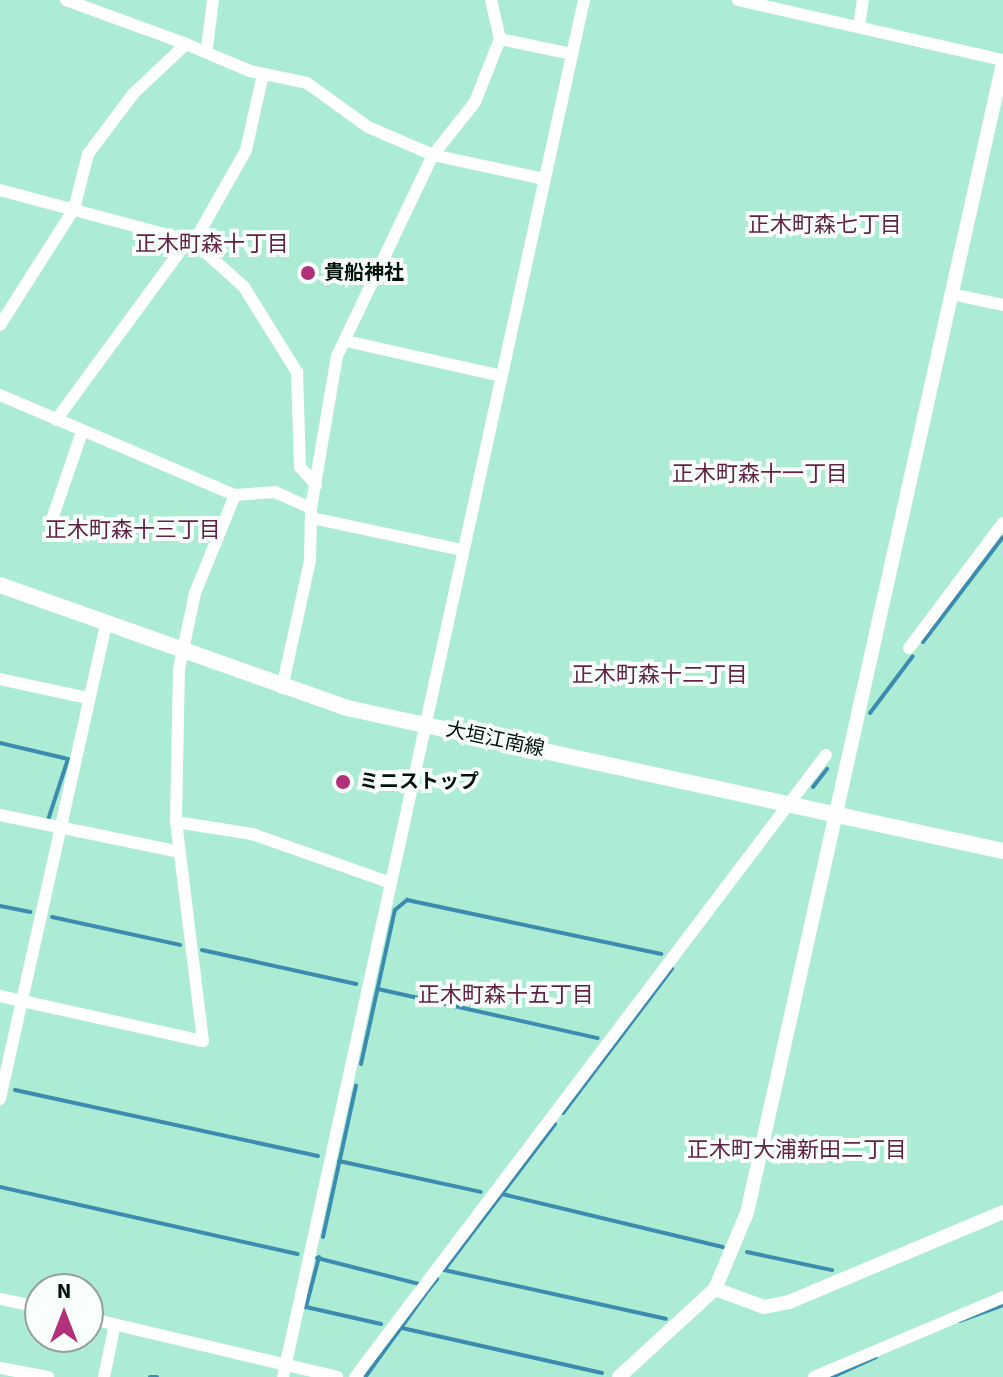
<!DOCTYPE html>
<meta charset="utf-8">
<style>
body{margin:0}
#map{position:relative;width:1003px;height:1377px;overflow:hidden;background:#acecd5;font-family:"Source Sans 3","Noto Sans JP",sans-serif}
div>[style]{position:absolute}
.stream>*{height:4px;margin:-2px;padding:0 2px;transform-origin:2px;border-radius:2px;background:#3b8caf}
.minor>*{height:12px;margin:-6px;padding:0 6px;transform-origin:6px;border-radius:6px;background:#fff}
.tertiary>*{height:14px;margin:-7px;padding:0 7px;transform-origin:7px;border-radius:7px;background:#fff}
.secondary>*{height:16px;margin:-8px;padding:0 8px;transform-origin:8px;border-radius:8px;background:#fff}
.dots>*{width:22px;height:22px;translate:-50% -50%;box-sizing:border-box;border:4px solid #f9fffc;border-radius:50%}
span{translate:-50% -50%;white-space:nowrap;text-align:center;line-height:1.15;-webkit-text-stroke:8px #f9fffc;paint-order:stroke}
.poi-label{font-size:20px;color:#00120a;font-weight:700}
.left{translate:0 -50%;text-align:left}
.street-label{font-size:20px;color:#00120a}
.neighbourhood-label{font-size:22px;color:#622345}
.north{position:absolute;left:24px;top:1273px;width:80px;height:80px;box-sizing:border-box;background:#f9fffc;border:2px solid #95a09b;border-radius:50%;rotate:0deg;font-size:22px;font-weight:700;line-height:32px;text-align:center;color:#00120a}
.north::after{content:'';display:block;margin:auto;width:28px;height:36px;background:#b2317b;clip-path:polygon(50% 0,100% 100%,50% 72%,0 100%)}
</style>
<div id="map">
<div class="stream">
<div style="left:923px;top:642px;width:132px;rotate:-52.7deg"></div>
<div style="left:870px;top:713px;width:71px;rotate:-53deg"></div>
<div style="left:0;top:743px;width:70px;rotate:13.2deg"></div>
<div style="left:68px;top:759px;width:64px;rotate:108.2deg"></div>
<div style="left:813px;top:787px;width:23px;rotate:-52deg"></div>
<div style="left:0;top:906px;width:31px;rotate:11deg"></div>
<div style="left:52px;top:917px;width:131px;rotate:12.3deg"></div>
<div style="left:202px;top:950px;width:158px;rotate:12.4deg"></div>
<div style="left:378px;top:989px;width:225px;rotate:12.6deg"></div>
<div style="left:361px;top:1064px;width:158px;rotate:-77.6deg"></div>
<div style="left:395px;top:910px;width:16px;rotate:-40deg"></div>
<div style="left:407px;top:900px;width:260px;rotate:12deg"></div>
<div style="left:15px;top:1090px;width:310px;rotate:12.3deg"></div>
<div style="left:563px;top:1113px;width:181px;rotate:-52.9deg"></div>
<div style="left:555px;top:1124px;width:183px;rotate:127.2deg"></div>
<div style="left:444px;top:1270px;width:227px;rotate:12.4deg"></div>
<div style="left:339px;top:1161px;width:145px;rotate:12.3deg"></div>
<div style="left:0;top:1187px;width:305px;rotate:12.7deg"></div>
<div style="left:502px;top:1194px;width:227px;rotate:13.5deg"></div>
<div style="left:323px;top:1237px;width:155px;rotate:-77.7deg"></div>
<div style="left:747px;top:1252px;width:87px;rotate:12deg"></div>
<div style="left:319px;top:1257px;width:52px;rotate:104.6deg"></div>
<div style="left:306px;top:1307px;width:77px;rotate:12.8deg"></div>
<div style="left:317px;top:1258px;width:105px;rotate:14.3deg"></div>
<div style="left:429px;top:1289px;width:13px;rotate:-51deg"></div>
<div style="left:960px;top:1321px;width:46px;rotate:-20.4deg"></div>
<div style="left:402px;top:1328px;width:205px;rotate:12.7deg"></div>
<div style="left:366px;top:1376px;width:107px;rotate:-54.1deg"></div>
<div style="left:150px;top:1377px;width:7px"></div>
<div style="left:832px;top:1377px;width:48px;rotate:-24.4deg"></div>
</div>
<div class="minor">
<div style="left:66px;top:0;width:128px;rotate:20.1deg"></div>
<div style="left:491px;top:0;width:40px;rotate:77deg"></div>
<div style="left:738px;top:0;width:272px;rotate:12.8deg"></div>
<div style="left:859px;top:27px;width:27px;rotate:-82deg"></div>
<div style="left:207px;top:47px;width:47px;rotate:-82.7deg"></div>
<div style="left:0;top:190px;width:201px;rotate:15deg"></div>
<div style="left:194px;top:242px;width:67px;rotate:42deg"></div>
<div style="left:244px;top:287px;width:100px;rotate:58.1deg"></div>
<div style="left:297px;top:372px;width:95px;rotate:88.2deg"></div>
<div style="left:300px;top:467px;width:24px;rotate:48deg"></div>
<div style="left:194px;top:242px;width:106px;rotate:-60.5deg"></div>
<div style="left:246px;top:150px;width:78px;rotate:-77.4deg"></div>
<div style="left:951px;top:294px;width:53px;rotate:11.9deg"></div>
<div style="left:0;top:325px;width:138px;rotate:-57.5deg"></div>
<div style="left:74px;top:209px;width:57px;rotate:-75.7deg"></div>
<div style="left:88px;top:154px;width:75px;rotate:-53.1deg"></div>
<div style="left:133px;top:94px;width:73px;rotate:-43.3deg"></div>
<div style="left:186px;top:44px;width:69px;rotate:22.9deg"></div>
<div style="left:250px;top:71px;width:58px;rotate:11.9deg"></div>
<div style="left:307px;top:83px;width:75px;rotate:35.8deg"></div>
<div style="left:368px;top:127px;width:71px;rotate:23.3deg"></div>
<div style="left:433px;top:155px;width:114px;rotate:12.2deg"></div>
<div style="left:346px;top:341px;width:159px;rotate:12.7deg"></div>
<div style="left:0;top:395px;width:255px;rotate:23.1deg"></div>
<div style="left:235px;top:495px;width:40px;rotate:-4.3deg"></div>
<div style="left:275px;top:492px;width:39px;rotate:24deg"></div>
<div style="left:56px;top:420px;width:223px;rotate:-53.7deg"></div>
<div style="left:312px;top:518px;width:154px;rotate:12deg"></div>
<div style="left:51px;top:522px;width:95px;rotate:-71deg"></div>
<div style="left:909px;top:648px;width:156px;rotate:-53.1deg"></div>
<div style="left:0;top:679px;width:90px;rotate:12.2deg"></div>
<div style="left:282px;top:688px;width:130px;rotate:-77.6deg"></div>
<div style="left:310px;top:561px;width:53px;rotate:-88.9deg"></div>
<div style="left:311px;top:508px;width:154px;rotate:-80.3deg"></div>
<div style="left:337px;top:356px;width:223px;rotate:-64.5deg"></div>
<div style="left:433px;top:155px;width:68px;rotate:-51.6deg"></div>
<div style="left:475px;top:102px;width:68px;rotate:-68.4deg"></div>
<div style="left:500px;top:39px;width:74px;rotate:11.8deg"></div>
<div style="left:0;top:815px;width:184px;rotate:11.6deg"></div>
<div style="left:176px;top:822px;width:77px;rotate:9deg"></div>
<div style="left:252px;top:834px;width:147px;rotate:19.4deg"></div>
<div style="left:0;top:996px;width:208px;rotate:12.5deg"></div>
<div style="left:203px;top:1041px;width:221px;rotate:-97deg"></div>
<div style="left:176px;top:822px;width:153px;rotate:-88.9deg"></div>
<div style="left:179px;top:669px;width:78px;rotate:-78.1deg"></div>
<div style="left:195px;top:593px;width:106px;rotate:-67.8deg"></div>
<div style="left:0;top:1099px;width:487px;rotate:-77.4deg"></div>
<div style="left:0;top:1299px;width:41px;rotate:11.3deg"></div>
<div style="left:88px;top:1318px;width:256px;rotate:13.3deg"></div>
<div style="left:0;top:1368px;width:49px;rotate:10.6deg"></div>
<div style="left:104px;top:1377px;width:54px;rotate:-78.3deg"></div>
<div style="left:283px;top:1377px;width:1410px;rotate:-77.67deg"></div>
<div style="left:355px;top:1377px;width:780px;rotate:-52.87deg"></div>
<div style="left:814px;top:1377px;width:205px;rotate:-22.9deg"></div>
</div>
<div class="tertiary">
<div style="left:715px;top:1289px;width:52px;rotate:20.2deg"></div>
<div style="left:764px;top:1307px;width:25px;rotate:-11deg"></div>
<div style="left:789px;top:1302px;width:232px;rotate:-22.8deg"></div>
<div style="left:619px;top:1377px;width:130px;rotate:-42.5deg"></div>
<div style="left:715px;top:1289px;width:82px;rotate:-67.2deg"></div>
<div style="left:747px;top:1213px;width:1178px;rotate:-77.45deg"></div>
</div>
<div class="secondary">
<div style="left:0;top:585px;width:368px;rotate:19.5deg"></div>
<div style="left:347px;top:708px;width:671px;rotate:12.3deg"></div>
</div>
<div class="dots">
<div style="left:308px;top:273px;background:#b2317b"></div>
<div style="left:343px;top:782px;background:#b2317b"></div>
</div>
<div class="poi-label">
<span class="left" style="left:324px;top:273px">貴船神社</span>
<span class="left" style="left:359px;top:782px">ミニストップ</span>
</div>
<div class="street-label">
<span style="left:495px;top:740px;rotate:12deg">大垣江南線</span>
</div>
<div class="neighbourhood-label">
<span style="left:825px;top:226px">正木町森七丁目</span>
<span style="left:212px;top:245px">正木町森十丁目</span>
<span style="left:760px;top:475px">正木町森十一丁目</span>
<span style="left:133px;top:531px">正木町森十三丁目</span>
<span style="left:660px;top:676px">正木町森十二丁目</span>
<span style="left:506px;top:996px">正木町森十五丁目</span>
<span style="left:797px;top:1151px">正木町大浦新田二丁目</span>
</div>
<div class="north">N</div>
</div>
